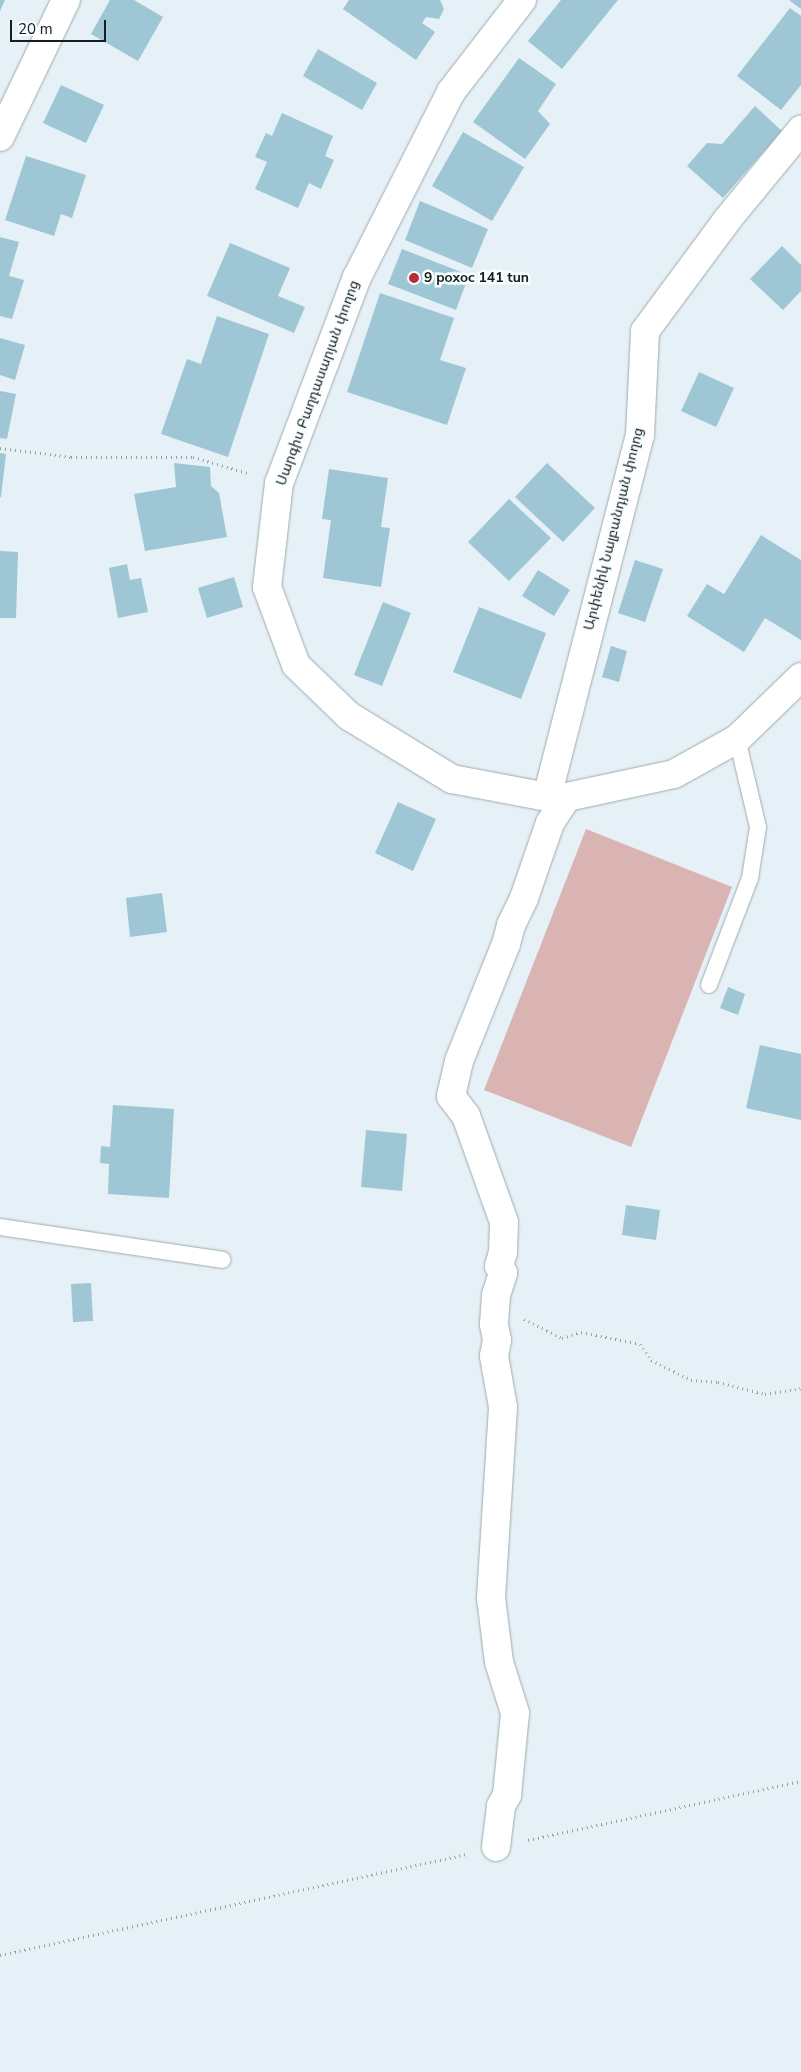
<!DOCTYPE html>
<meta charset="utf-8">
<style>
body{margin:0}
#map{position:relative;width:801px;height:2072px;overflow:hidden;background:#e5f1f6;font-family:"Nunito Sans","Noto Sans Armenian",sans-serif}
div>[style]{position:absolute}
.green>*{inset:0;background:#dab4b2}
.building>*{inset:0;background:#9ec6d5}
.path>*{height:3px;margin-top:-1.5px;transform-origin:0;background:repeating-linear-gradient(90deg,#959ea1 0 1px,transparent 0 5px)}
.roads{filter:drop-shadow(0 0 1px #9eaaae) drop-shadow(0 0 1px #9eaaae)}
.service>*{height:16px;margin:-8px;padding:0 8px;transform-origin:8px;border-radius:8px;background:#fff}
.minor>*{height:28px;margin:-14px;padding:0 14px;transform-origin:14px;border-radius:14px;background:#fff}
.dots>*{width:14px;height:14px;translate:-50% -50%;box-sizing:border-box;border:2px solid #f8fdff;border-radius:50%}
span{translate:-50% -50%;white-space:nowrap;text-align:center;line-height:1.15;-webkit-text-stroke:5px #f8fdff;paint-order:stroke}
.poi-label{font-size:14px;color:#171c1d;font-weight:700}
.left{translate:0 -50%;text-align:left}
.street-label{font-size:14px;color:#171c1d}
.scale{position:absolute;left:10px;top:20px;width:96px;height:22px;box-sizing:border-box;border:2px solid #171c1d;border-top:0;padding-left:6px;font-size:15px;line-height:18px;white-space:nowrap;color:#171c1d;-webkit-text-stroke:4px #f8fdff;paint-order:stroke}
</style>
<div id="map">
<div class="green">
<div style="clip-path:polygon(586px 829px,732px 887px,631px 1147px,484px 1090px)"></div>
</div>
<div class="building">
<div style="clip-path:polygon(0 0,5px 0,0 11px)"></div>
<div style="clip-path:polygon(110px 0,134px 0,163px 17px,138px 61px,91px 34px)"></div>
<div style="clip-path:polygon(349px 0,440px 0,444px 9px,439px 19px,426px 17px,422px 23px,435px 32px,416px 60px,343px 9px)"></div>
<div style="clip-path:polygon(561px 0,618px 0,562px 69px,528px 41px)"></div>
<div style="clip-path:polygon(789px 0,801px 0,801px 9px)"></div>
<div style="clip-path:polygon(790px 8px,801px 16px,801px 85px,781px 110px,737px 76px)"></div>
<div style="clip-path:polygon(318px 49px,377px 83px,362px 110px,303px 76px)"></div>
<div style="clip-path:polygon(519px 58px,556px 84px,538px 111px,550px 124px,525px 159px,473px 122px)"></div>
<div style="clip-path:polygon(61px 85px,104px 105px,86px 143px,43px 123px)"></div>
<div style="clip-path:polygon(755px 106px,782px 131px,723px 198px,687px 166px,707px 143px,722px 144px)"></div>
<div style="clip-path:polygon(282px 113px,333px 136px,325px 156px,334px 160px,321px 189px,309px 183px,298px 208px,255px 189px,267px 162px,255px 157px,266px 133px,272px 136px)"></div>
<div style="clip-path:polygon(463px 132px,524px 167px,492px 221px,432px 186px)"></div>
<div style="clip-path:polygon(26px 156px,86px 175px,72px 218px,61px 214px,54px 236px,5px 220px)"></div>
<div style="clip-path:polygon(420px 201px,488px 229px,472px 268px,405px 240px)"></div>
<div style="clip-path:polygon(0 237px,19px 242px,9px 276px,24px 280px,12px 319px,0 316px)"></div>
<div style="clip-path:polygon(230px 243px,290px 268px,278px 296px,305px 307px,294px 333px,207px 296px)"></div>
<div style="clip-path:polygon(782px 246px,801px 265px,801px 291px,783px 310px,750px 279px)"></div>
<div style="clip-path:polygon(402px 249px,469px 275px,456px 310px,388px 284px)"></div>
<div style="clip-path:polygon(380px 293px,454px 318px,440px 360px,466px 368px,447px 425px,347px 392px)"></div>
<div style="clip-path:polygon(217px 316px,269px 334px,228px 457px,161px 434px,187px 359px,201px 364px)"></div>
<div style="clip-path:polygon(0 338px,25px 345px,15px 380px,0 375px)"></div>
<div style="clip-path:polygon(699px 372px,734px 388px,716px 427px,681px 411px)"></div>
<div style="clip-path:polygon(0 391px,16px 394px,7px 439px,0 438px)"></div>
<div style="clip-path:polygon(0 453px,6px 454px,1px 497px,0 497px)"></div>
<div style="clip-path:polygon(174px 463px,210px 467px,211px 486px,219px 493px,227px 537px,145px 551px,134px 494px,176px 487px)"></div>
<div style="clip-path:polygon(547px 463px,595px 508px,563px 542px,515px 497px)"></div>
<div style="clip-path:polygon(329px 469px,388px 478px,381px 527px,390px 528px,381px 587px,323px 578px,331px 520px,322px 519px)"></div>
<div style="clip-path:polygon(509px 499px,551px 538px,509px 581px,468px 542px)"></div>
<div style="clip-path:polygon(761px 535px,801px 560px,801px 640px,765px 618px,744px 652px,687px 616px,707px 584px,724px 594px)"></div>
<div style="clip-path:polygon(0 551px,18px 552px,16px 618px,0 618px)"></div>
<div style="clip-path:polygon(635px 560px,663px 569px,645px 622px,618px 613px)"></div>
<div style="clip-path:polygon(127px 564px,130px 580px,141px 578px,148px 612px,118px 618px,109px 568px)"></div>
<div style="clip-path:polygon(538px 570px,570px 590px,554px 616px,522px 596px)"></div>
<div style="clip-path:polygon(234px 577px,243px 607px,207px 618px,198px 588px)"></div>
<div style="clip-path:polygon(383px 602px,411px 613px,382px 686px,354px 675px)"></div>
<div style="clip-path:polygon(479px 607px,546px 633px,521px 699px,453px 672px)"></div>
<div style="clip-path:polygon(611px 646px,627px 651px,619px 682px,602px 677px)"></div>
<div style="clip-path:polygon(398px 802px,436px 819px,413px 871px,375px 853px)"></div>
<div style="clip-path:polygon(162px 893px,167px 932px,130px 937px,126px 898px)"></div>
<div style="clip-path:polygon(728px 987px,745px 994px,738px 1015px,720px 1008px)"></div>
<div style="clip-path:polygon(760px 1045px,801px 1054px,801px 1120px,746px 1108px)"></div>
<div style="clip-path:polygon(113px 1105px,174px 1109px,169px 1198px,108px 1194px,109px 1164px,100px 1163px,101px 1146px,110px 1147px)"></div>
<div style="clip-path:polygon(366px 1130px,407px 1134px,402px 1191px,361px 1187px)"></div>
<div style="clip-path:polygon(626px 1205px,660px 1210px,656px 1240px,622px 1235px)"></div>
<div style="clip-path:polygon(91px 1283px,93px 1321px,73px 1322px,71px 1284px)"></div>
</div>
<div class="path">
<div style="left:0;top:448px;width:72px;rotate:7.2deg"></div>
<div style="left:71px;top:457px;width:122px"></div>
<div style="left:193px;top:457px;width:60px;rotate:16.3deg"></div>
<div style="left:524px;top:1319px;width:42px;rotate:26.6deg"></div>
<div style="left:562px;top:1338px;width:20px;rotate:-18deg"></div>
<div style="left:581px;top:1332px;width:60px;rotate:11.5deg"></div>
<div style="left:640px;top:1344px;width:19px;rotate:55deg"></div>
<div style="left:651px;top:1360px;width:45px;rotate:26.6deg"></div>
<div style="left:691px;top:1380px;width:27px;rotate:4deg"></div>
<div style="left:718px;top:1382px;width:49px;rotate:14.3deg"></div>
<div style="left:765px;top:1394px;width:36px;rotate:-9deg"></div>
<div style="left:528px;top:1840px;width:279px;rotate:-12.2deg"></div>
<div style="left:0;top:1955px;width:477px;rotate:-12.2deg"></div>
</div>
<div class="roads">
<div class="service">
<div style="left:709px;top:985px;width:115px;rotate:-69deg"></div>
<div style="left:750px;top:878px;width:52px;rotate:-81.1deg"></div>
<div style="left:758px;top:827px;width:90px;rotate:-103.4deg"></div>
<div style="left:0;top:1227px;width:225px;rotate:8.4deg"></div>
</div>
<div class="minor">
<div style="left:522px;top:0;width:116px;rotate:127.7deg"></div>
<div style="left:451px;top:92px;width:208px;rotate:116.9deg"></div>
<div style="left:357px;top:277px;width:220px;rotate:110.7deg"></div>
<div style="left:279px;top:483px;width:105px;rotate:96.6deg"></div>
<div style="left:267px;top:587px;width:83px;rotate:69.6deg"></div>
<div style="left:296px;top:665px;width:74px;rotate:43.9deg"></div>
<div style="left:349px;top:716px;width:121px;rotate:31.5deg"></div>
<div style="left:452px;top:779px;width:97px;rotate:10.7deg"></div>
<div style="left:547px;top:797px;width:20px"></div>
<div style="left:567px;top:797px;width:109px;rotate:-12.1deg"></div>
<div style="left:674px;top:774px;width:72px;rotate:-29.1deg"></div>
<div style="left:737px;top:739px;width:89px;rotate:-44.1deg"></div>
<div style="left:0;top:137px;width:152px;rotate:-64.3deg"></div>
<div style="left:547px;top:797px;width:374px;rotate:-75.6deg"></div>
<div style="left:640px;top:435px;width:104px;rotate:-87.2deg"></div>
<div style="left:645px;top:331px;width:138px;rotate:-53.5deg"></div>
<div style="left:727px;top:220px;width:117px;rotate:-50.6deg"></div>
<div style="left:496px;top:1847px;width:41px;rotate:-83deg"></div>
<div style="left:501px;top:1806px;width:13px;rotate:-61deg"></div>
<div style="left:507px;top:1795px;width:82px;rotate:-84.4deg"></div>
<div style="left:515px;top:1713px;width:53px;rotate:-107.4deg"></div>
<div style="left:499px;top:1662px;width:64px;rotate:-97.1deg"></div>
<div style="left:491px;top:1598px;width:191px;rotate:-86.4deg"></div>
<div style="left:503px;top:1407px;width:52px;rotate:-100deg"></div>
<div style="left:494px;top:1356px;width:16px;rotate:-79deg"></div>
<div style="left:497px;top:1340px;width:16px;rotate:-101deg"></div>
<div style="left:494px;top:1324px;width:29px;rotate:-86deg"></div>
<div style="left:496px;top:1295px;width:23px;rotate:-72deg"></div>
<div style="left:503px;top:1273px;width:8px;rotate:-120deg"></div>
<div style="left:499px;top:1266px;width:15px;rotate:-74deg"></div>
<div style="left:503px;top:1252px;width:30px;rotate:-88deg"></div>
<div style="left:504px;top:1222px;width:113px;rotate:-109.7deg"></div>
<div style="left:466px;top:1116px;width:25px;rotate:-127deg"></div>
<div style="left:451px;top:1096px;width:36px;rotate:-77deg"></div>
<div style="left:459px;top:1061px;width:126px;rotate:-68.1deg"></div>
<div style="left:506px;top:944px;width:20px;rotate:-75deg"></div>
<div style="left:511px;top:925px;width:30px;rotate:-64deg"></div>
<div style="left:524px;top:898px;width:79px;rotate:-70.9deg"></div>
<div style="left:550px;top:823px;width:31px;rotate:-57deg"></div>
</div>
</div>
<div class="dots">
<div style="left:414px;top:278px;background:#bb2b36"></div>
</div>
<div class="poi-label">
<span class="left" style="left:424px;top:278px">9 poxoc 141 tun</span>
</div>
<div class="street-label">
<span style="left:318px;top:383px;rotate:-70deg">Սարգիս Բաղդասարյան փողոց</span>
<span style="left:614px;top:529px;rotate:-76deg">Արփենիկ Նալբանդյան փողոց</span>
</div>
<div class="scale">20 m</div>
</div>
